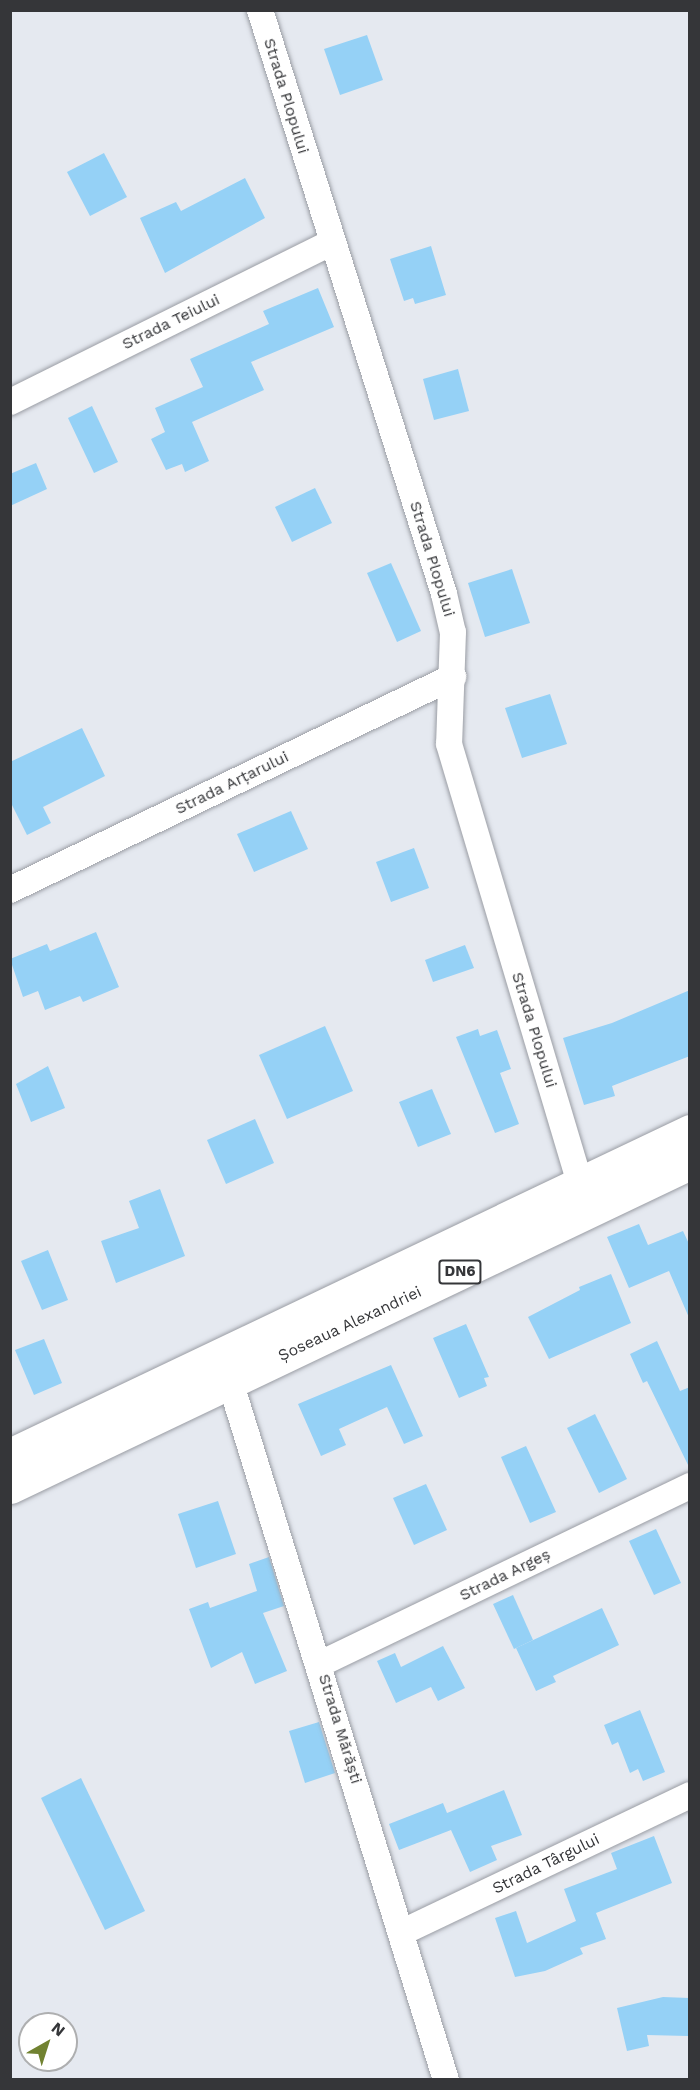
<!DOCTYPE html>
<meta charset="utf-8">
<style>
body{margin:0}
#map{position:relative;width:700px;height:2090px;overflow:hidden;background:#e5e9f0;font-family:"Work Sans",sans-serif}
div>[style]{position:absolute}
.building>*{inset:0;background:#95d1f6}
.roads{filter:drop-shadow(0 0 2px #9a9da4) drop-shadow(0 0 2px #9a9da4)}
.minor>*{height:26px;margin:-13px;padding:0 13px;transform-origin:13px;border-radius:13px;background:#fff}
.highway>*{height:33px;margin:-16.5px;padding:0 16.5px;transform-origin:16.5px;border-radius:16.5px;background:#fff}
span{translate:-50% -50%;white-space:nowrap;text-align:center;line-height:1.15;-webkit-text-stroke:4.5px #fff;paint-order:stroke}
.shield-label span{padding:2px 4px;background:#fff;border:2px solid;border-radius:4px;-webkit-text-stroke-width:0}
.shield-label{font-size:15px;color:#353639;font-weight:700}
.street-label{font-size:16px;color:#353639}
.frame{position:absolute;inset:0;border:12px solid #353639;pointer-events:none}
.north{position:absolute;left:18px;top:2012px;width:60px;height:60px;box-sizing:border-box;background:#fff;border:2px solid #aeafb0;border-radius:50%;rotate:39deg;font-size:16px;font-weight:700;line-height:24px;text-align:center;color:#353639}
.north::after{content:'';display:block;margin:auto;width:21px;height:27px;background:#718231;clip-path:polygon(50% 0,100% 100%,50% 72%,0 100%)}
</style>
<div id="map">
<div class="building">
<div style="clip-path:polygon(367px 35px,383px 80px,340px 95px,324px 49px)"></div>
<div style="clip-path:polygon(104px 153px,127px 197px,90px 216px,67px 172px)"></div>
<div style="clip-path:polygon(245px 178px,265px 218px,165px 273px,140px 218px,176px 202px,181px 211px)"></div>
<div style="clip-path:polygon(431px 246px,446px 295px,415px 304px,413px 298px,404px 301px,390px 259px)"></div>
<div style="clip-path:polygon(318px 288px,334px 327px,251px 362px,264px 390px,192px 422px,209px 461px,185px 472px,182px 464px,166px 470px,151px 439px,165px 432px,155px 408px,203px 387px,190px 359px,269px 324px,263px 311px)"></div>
<div style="clip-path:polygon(458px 369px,469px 411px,434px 420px,423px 379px)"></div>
<div style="clip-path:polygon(92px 406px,118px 462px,94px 473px,68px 418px)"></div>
<div style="clip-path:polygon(36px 463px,47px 489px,10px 506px,10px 474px)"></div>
<div style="clip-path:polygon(315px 488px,332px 523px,292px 542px,275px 507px)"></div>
<div style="clip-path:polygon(391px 563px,421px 631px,397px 642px,367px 573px)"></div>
<div style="clip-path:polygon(512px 569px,530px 623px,485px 637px,468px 583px)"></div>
<div style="clip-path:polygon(550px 694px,567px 744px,522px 758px,505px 708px)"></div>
<div style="clip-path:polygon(82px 728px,105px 776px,43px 807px,51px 823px,27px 835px,10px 801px,10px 762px)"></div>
<div style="clip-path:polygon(291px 811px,308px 849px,254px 872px,237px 834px)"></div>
<div style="clip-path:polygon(414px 848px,429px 888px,391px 902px,376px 862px)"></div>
<div style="clip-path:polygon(96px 932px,119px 987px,83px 1002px,80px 996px,45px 1010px,38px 991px,23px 997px,10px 959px,47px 944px,50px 951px)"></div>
<div style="clip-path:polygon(465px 945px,474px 968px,433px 982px,425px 960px)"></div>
<div style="clip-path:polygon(690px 990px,690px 1056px,612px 1086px,615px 1096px,584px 1105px,563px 1038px,612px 1023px)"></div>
<div style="clip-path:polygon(325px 1026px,353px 1091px,287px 1119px,259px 1055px)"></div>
<div style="clip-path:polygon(478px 1029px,480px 1036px,497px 1030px,511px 1069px,500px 1073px,519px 1124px,495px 1133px,456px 1037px)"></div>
<div style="clip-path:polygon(48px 1066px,65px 1108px,31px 1122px,16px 1084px)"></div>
<div style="clip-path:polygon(432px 1089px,451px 1134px,418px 1147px,399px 1102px)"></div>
<div style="clip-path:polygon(255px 1119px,274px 1163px,226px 1184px,207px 1140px)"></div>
<div style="clip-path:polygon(160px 1189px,185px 1256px,116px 1283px,101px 1241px,139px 1228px,129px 1201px)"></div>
<div style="clip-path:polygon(639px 1224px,648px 1245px,683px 1231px,690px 1246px,690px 1320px,669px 1271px,629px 1288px,607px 1237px)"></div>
<div style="clip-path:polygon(48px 1250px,68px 1300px,42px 1310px,21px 1261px)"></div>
<div style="clip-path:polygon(611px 1274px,631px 1323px,549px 1359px,528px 1317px,580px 1290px,579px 1287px)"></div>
<div style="clip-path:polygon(466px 1324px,489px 1377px,484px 1378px,487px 1386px,459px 1398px,433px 1338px)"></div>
<div style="clip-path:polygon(44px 1339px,62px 1383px,34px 1395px,15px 1350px)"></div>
<div style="clip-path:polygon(657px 1341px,680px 1391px,690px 1387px,690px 1469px,647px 1381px,643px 1383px,630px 1354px)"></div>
<div style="clip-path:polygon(391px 1365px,423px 1436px,404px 1444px,387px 1407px,339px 1429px,346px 1445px,321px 1456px,298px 1404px)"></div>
<div style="clip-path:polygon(595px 1414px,627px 1479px,599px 1493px,567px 1428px)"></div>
<div style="clip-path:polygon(526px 1446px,556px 1512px,530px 1523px,501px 1457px)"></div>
<div style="clip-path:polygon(426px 1484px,447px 1530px,414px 1545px,393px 1498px)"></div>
<div style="clip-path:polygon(218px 1501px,236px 1554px,196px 1568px,178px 1514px)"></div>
<div style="clip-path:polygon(656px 1529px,681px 1583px,654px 1595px,629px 1541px)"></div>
<div style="clip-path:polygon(269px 1557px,284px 1606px,263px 1613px,287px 1671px,255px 1684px,242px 1652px,211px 1668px,189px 1609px,208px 1602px,210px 1608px,257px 1591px,249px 1564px)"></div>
<div style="clip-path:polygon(513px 1595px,533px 1640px,514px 1649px,493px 1604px)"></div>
<div style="clip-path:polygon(602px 1608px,619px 1645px,553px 1676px,556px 1682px,536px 1691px,516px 1648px)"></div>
<div style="clip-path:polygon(443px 1646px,465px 1688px,438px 1701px,431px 1687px,396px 1703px,377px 1661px,395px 1653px,401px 1667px)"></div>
<div style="clip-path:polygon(640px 1710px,665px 1772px,643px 1781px,638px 1769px,630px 1773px,618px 1742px,612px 1745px,604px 1725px)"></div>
<div style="clip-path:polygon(319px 1722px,335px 1773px,305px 1783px,289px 1731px)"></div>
<div style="clip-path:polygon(81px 1778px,145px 1911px,105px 1930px,41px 1798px)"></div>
<div style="clip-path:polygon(504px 1790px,522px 1835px,491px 1846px,497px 1860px,470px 1872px,451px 1830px,399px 1850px,389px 1824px,443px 1803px,447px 1813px)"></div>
<div style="clip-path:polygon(654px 1836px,672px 1883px,596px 1913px,606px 1939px,580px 1948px,583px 1954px,545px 1971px,515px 1977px,495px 1918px,516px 1911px,527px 1943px,576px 1921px,564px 1889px,617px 1869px,611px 1853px)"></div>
<div style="clip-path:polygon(663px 1997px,689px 1998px,688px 2036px,647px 2035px,649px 2046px,627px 2051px,617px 2008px)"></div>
</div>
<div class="roads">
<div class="minor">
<div style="left:260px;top:10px;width:612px;rotate:72.51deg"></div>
<div style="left:444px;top:594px;width:39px;rotate:77deg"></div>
<div style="left:453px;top:632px;width:112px;rotate:92deg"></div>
<div style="left:449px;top:744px;width:459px;rotate:73.4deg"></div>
<div style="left:10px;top:402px;width:358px;rotate:-26.4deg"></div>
<div style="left:10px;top:890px;width:492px;rotate:-25.7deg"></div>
<div style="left:230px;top:1381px;width:732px;rotate:72.83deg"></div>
<div style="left:320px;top:1664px;width:411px;rotate:-25.7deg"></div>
<div style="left:403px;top:1932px;width:318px;rotate:-25.5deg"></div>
</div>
<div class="highway">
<div style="left:10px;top:1455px;width:753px;rotate:-25.48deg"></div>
<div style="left:10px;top:1487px;width:753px;rotate:-25.48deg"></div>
</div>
</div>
<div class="shield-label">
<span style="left:460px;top:1272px">DN6</span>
</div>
<div class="street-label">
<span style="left:286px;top:96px;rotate:73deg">Strada Plopului</span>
<span style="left:171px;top:322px;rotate:-26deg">Strada Teiului</span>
<span style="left:432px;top:559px;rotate:73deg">Strada Plopului</span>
<span style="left:232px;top:783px;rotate:-26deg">Strada Arțarului</span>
<span style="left:534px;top:1030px;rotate:73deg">Strada Plopului</span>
<span style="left:350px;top:1324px;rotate:-25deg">Șoseaua Alexandriei</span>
<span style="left:505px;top:1575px;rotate:-26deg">Strada Argeș</span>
<span style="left:340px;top:1729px;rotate:73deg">Strada Mărăști</span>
<span style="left:546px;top:1864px;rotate:-26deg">Strada Târgului</span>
</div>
<div class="frame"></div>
<div class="north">N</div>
</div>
